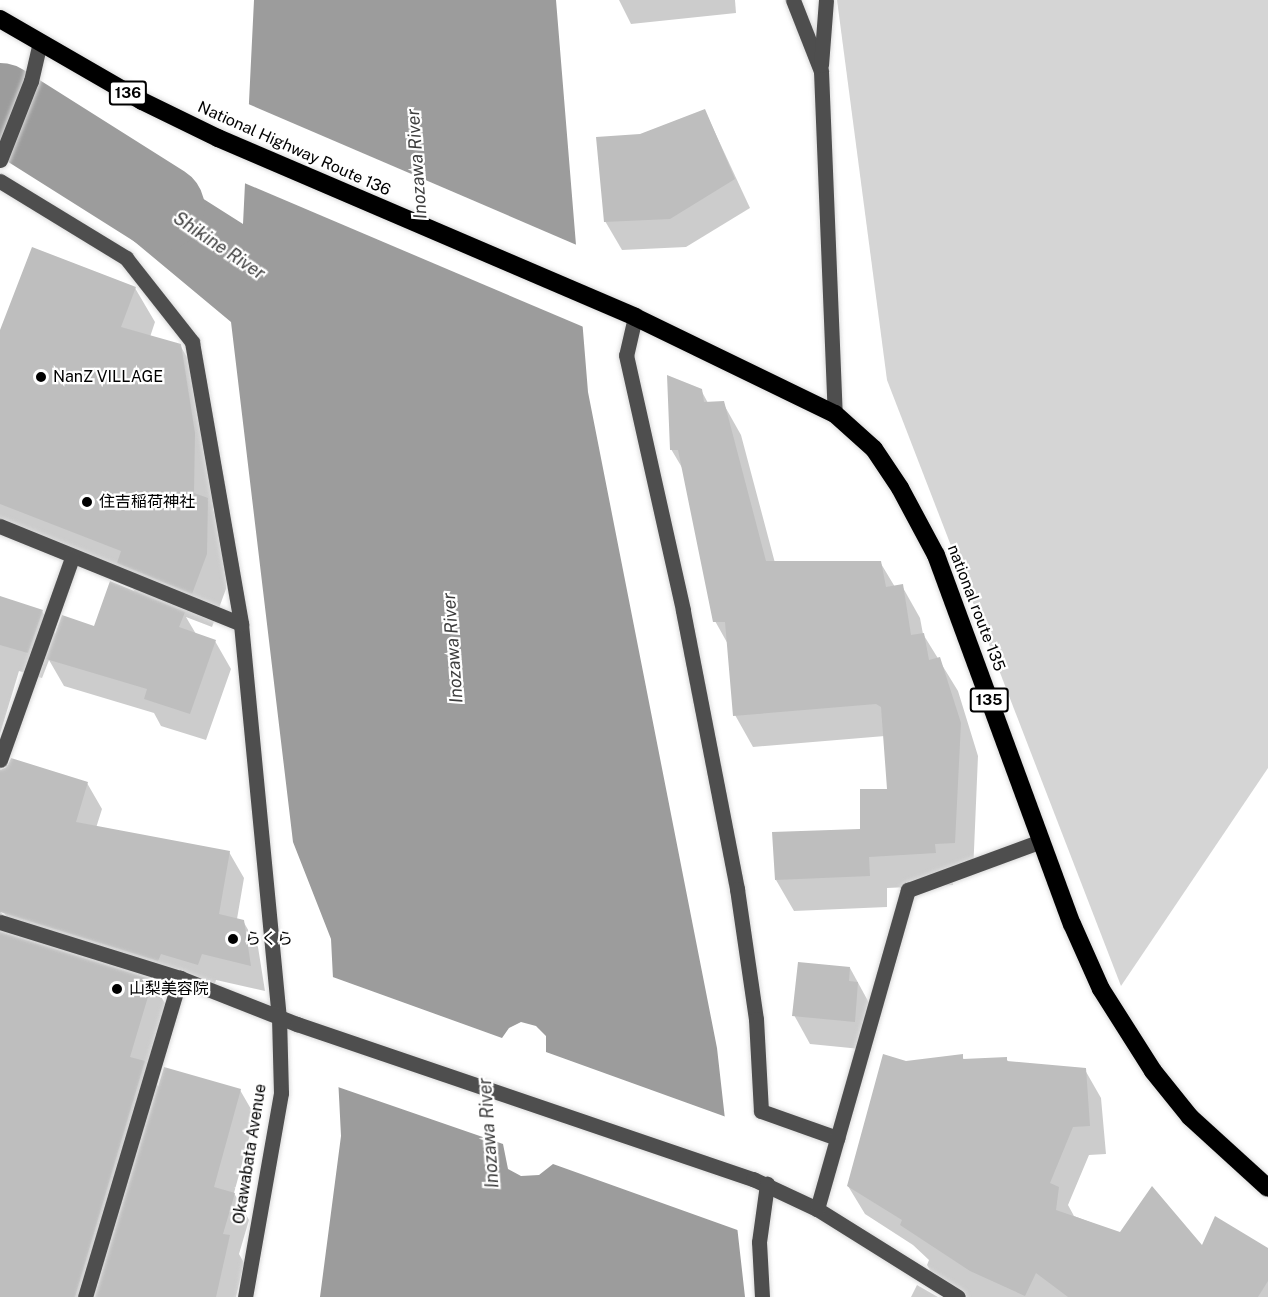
<!DOCTYPE html>
<meta charset="utf-8">
<style>
body{margin:0}
#map{position:relative;width:1268px;height:1297px;overflow:hidden;background:#fff;font-family:"Public Sans","Noto Sans JP",sans-serif}
div>[style]{position:absolute}
.green>*{inset:0;background:#d5d5d5}
.water>*{inset:0;background:#9c9c9c}
.pier>*{inset:0;background:#fff}
.shadow>*{inset:0;background:#0003}
.river>*{height:86px;margin:-43px;padding:0 43px;transform-origin:43px;border-radius:43px;background:#9c9c9c}
.building>*{inset:0;background:#bebebe}
.roads{filter:drop-shadow(0 0 2px #dbdbdb) drop-shadow(0 0 2px #dbdbdb)}
.minor>*{height:15px;margin:-7.5px;padding:0 7.5px;transform-origin:7.5px;border-radius:7.5px;background:#4e4e4e}
.highway>*{height:18px;margin:-9px;padding:0 9px;transform-origin:9px;border-radius:9px;background:#000}
.dots>*{width:16px;height:16px;translate:-50% -50%;box-sizing:border-box;border:3px solid #fff;border-radius:50%}
span{translate:-50% -50%;white-space:nowrap;text-align:center;line-height:1.15;-webkit-text-stroke:4.5px #fff;paint-order:stroke}
.shield-label span{padding:2px 4px;background:#fff;border:2px solid;border-radius:4px;-webkit-text-stroke-width:0}
.shield-label{font-size:15px;color:#000;font-weight:700}
.street-label{font-size:16px;color:#000}
.poi-label{font-size:16px;color:#000}
.left{translate:0 -50%;text-align:left}
.water-label{font-size:18px;color:#3d3d3d;font-style:italic}
</style>
<div id="map">
<div class="green">
<div style="clip-path:polygon(837px 0,1268px 0,1268px 768px,1121px 986px,887px 380px)"></div>
</div>
<div class="water">
<div style="clip-path:polygon(254px 0,556px 0,588px 392px,717px 1048px,745px 1297px,320px 1297px,341px 1136px,331px 939px,293px 842px,231px 322px,46px 168px,79px 120px,243px 224px)"></div>
</div>
<div class="pier">
<div style="clip-path:polygon(246px 103px,579px 246px,586px 328px,242px 182px)"></div>
<div style="clip-path:polygon(330px 976px,502px 1038px,509px 1028px,521px 1022px,536px 1026px,546px 1036px,546px 1052px,729px 1118px,743px 1232px,553px 1164px,539px 1175px,521px 1176px,508px 1169px,503px 1144px,335px 1086px)"></div>
</div>
<div class="shadow">
<div style="clip-path:polygon(619px 0,735px 0,736px 13px,631px 24px)"></div>
<div style="clip-path:polygon(705px 111px,750px 208px,686px 247px,622px 250px,605px 221px,640px 135px)"></div>
<div style="clip-path:polygon(135px 288px,155px 322px,150px 337px,180px 345px,200px 380px,214px 468px,213px 510px,227px 534px,226px 589px,212px 627px,186px 617px,196px 634px,215px 641px,231px 669px,206px 740px,161px 726px,154px 713px,64px 686px,49px 660px,42px 678px,19px 671px,0 734px,0 597px,42px 611px,56px 635px,95px 627px,136px 594px,128px 580px,0 530px,0 334px)"></div>
<div style="clip-path:polygon(701px 390px,708px 403px,723px 403px,741px 435px,775px 563px,880px 562px,895px 587px,902px 586px,920px 618px,923px 634px,958px 691px,978px 756px,973px 874px,952px 875px,953px 885px,887px 888px,887px 907px,794px 911px,776px 880px,862px 830px,889px 790px,885px 736px,753px 747px,735px 715px,729px 646px,715px 621px,684px 471px,671px 449px)"></div>
<div style="clip-path:polygon(11px 760px,87px 783px,102px 809px,96px 828px,229px 852px,244px 878px,237px 919px,243px 921px,258px 947px,265px 991px,216px 980px,213px 990px,173px 986px,151px 979px,167px 1007px,148px 1070px,159px 1088px,240px 1090px,255px 1116px,234px 1193px,249px 1220px,239px 1254px,244px 1263px,236px 1297px,0 1297px,0 911px,20px 939px,0 906px,0 769px,3px 771px)"></div>
<div style="clip-path:polygon(850px 968px,874px 1012px,871px 1050px,810px 1044px,794px 1015px)"></div>
<div style="clip-path:polygon(962px 1056px,964px 1060px,1006px 1058px,1009px 1063px,1085px 1070px,1101px 1098px,1106px 1154px,1089px 1155px,1068px 1205px,1074px 1216px,1121px 1234px,1202px 1248px,1268px 1249px,1268px 1297px,949px 1297px,943px 1293px,927px 1265px,929px 1260px,913px 1245px,865px 1214px,848px 1186px,906px 1062px)"></div>
<div style="clip-path:polygon(917px 1285px,938px 1297px,911px 1297px)"></div>
</div>
<div class="river">
<div style="left:0;top:106px;width:191px;rotate:32.2deg"></div>
</div>
<div class="building">
<div style="clip-path:polygon(705px 109px,735px 179px,670px 219px,604px 222px,596px 137px,640px 134px)"></div>
<div style="clip-path:polygon(32px 247px,136px 287px,121px 327px,181px 344px,195px 433px,194px 493px,208px 498px,207px 554px,192px 594px,117px 563px,121px 551px,0 504px,0 330px)"></div>
<div style="clip-path:polygon(667px 375px,702px 389px,704px 402px,724px 401px,766px 561px,881px 561px,886px 587px,903px 584px,911px 635px,924px 633px,929px 660px,940px 657px,961px 723px,955px 843px,935px 844px,936px 853px,869px 857px,870px 876px,775px 880px,772px 832px,860px 829px,860px 789px,887px 789px,881px 707px,876px 704px,733px 716px,725px 622px,713px 622px,678px 450px,670px 450px)"></div>
<div style="clip-path:polygon(110px 581px,185px 612px,179px 627px,216px 640px,190px 714px,144px 699px,147px 689px,46px 659px,62px 615px,94px 626px)"></div>
<div style="clip-path:polygon(0 596px,43px 610px,28px 653px,0 645px)"></div>
<div style="clip-path:polygon(11px 758px,88px 782px,76px 822px,230px 851px,219px 914px,244px 920px,251px 966px,202px 954px,198px 965px,161px 954px,158px 961px,0 912px,0 770px,7px 767px)"></div>
<div style="clip-path:polygon(0 932px,153px 980px,130px 1057px,145px 1061px,75px 1297px,0 1297px)"></div>
<div style="clip-path:polygon(798px 962px,850px 967px,849px 981px,858px 982px,855px 1022px,792px 1016px)"></div>
<div style="clip-path:polygon(883px 1054px,906px 1061px,963px 1054px,963px 1059px,1007px 1057px,1007px 1061px,1086px 1068px,1090px 1126px,1073px 1127px,1050px 1183px,1059px 1187px,1056px 1210px,1120px 1232px,1152px 1186px,1202px 1245px,1215px 1216px,1268px 1248px,1268px 1281px,1258px 1297px,1068px 1297px,1036px 1273px,1025px 1296px,970px 1271px,900px 1225px,902px 1220px,847px 1186px)"></div>
<div style="clip-path:polygon(164px 1067px,241px 1089px,214px 1187px,235px 1193px,223px 1234px,230px 1235px,216px 1297px,95px 1297px)"></div>
</div>
<div class="roads">
<div class="minor">
<div style="left:793px;top:0;width:76px;rotate:68.5deg"></div>
<div style="left:821px;top:71px;width:343px;rotate:87.7deg"></div>
<div style="left:821px;top:65px;width:65px;rotate:-85.6deg"></div>
<div style="left:0;top:160px;width:85px;rotate:-68.6deg"></div>
<div style="left:31px;top:81px;width:39px;rotate:-77deg"></div>
<div style="left:0;top:181px;width:148px;rotate:31.4deg"></div>
<div style="left:126px;top:258px;width:107px;rotate:51.8deg"></div>
<div style="left:192px;top:342px;width:286px;rotate:80.1deg"></div>
<div style="left:241px;top:624px;width:395px;rotate:84.5deg"></div>
<div style="left:279px;top:1017px;width:76px;rotate:88.5deg"></div>
<div style="left:281px;top:1093px;width:207px;rotate:100deg"></div>
<div style="left:635px;top:317px;width:39px;rotate:103deg"></div>
<div style="left:626px;top:355px;width:262px;rotate:77.4deg"></div>
<div style="left:683px;top:611px;width:283px;rotate:79deg"></div>
<div style="left:737px;top:889px;width:131px;rotate:81.7deg"></div>
<div style="left:756px;top:1019px;width:92px;rotate:86.9deg"></div>
<div style="left:761px;top:1111px;width:81px;rotate:19.6deg"></div>
<div style="left:0;top:526px;width:260px;rotate:22.1deg"></div>
<div style="left:0;top:760px;width:214px;rotate:-70.4deg"></div>
<div style="left:0;top:922px;width:189px;rotate:17.3deg"></div>
<div style="left:180px;top:978px;width:126px;rotate:21.5deg"></div>
<div style="left:297px;top:1024px;width:482px;rotate:18.8deg"></div>
<div style="left:753px;top:1179px;width:71px;rotate:25.1deg"></div>
<div style="left:817px;top:1209px;width:166px;rotate:32deg"></div>
<div style="left:817px;top:1209px;width:332px;rotate:-74.1deg"></div>
<div style="left:908px;top:890px;width:142px;rotate:-20.2deg"></div>
<div style="left:85px;top:1297px;width:333px;rotate:-73.4deg"></div>
<div style="left:762px;top:1297px;width:55px;rotate:-93.1deg"></div>
<div style="left:759px;top:1242px;width:59px;rotate:-82.1deg"></div>
</div>
<div class="highway">
<div style="left:0;top:19px;width:164px;rotate:30deg"></div>
<div style="left:142px;top:101px;width:85px;rotate:26deg"></div>
<div style="left:218px;top:138px;width:454px;rotate:23.2deg"></div>
<div style="left:635px;top:317px;width:222px;rotate:25.9deg"></div>
<div style="left:835px;top:414px;width:52px;rotate:41.9deg"></div>
<div style="left:874px;top:449px;width:47px;rotate:56.3deg"></div>
<div style="left:900px;top:488px;width:76px;rotate:61.8deg"></div>
<div style="left:936px;top:555px;width:393px;rotate:69.8deg"></div>
<div style="left:1072px;top:924px;width:71px;rotate:66deg"></div>
<div style="left:1101px;top:989px;width:97px;rotate:57.6deg"></div>
<div style="left:1153px;top:1071px;width:59px;rotate:51.2deg"></div>
<div style="left:1190px;top:1117px;width:105px;rotate:42.3deg"></div>
</div>
</div>
<div class="dots">
<div style="left:41px;top:377px;background:#000"></div>
<div style="left:87px;top:502px;background:#000"></div>
<div style="left:233px;top:939px;background:#000"></div>
<div style="left:117px;top:989px;background:#000"></div>
</div>
<div class="shield-label">
<span style="left:128px;top:93px">136</span>
<span style="left:989px;top:700px">135</span>
</div>
<div class="street-label">
<span style="left:294px;top:149px;rotate:24deg">National Highway Route 136</span>
<span style="left:976px;top:608px;rotate:69deg">national route 135</span>
<span style="left:250px;top:1154px;rotate:-81deg">Okawabata Avenue</span>
</div>
<div class="poi-label">
<span class="left" style="left:53px;top:377px">NanZ VILLAGE</span>
<span class="left" style="left:99px;top:502px">住吉稲荷神社</span>
<span class="left" style="left:245px;top:939px">らくら</span>
<span class="left" style="left:129px;top:989px">山梨美容院</span>
</div>
<div class="water-label">
<span style="left:417px;top:164px;rotate:-94deg">Inozawa River</span>
<span style="left:219px;top:246px;rotate:34deg">Shikine River</span>
<span style="left:453px;top:648px;rotate:-94deg">Inozawa River</span>
<span style="left:489px;top:1133px;rotate:-94deg">Inozawa River</span>
</div>
</div>
